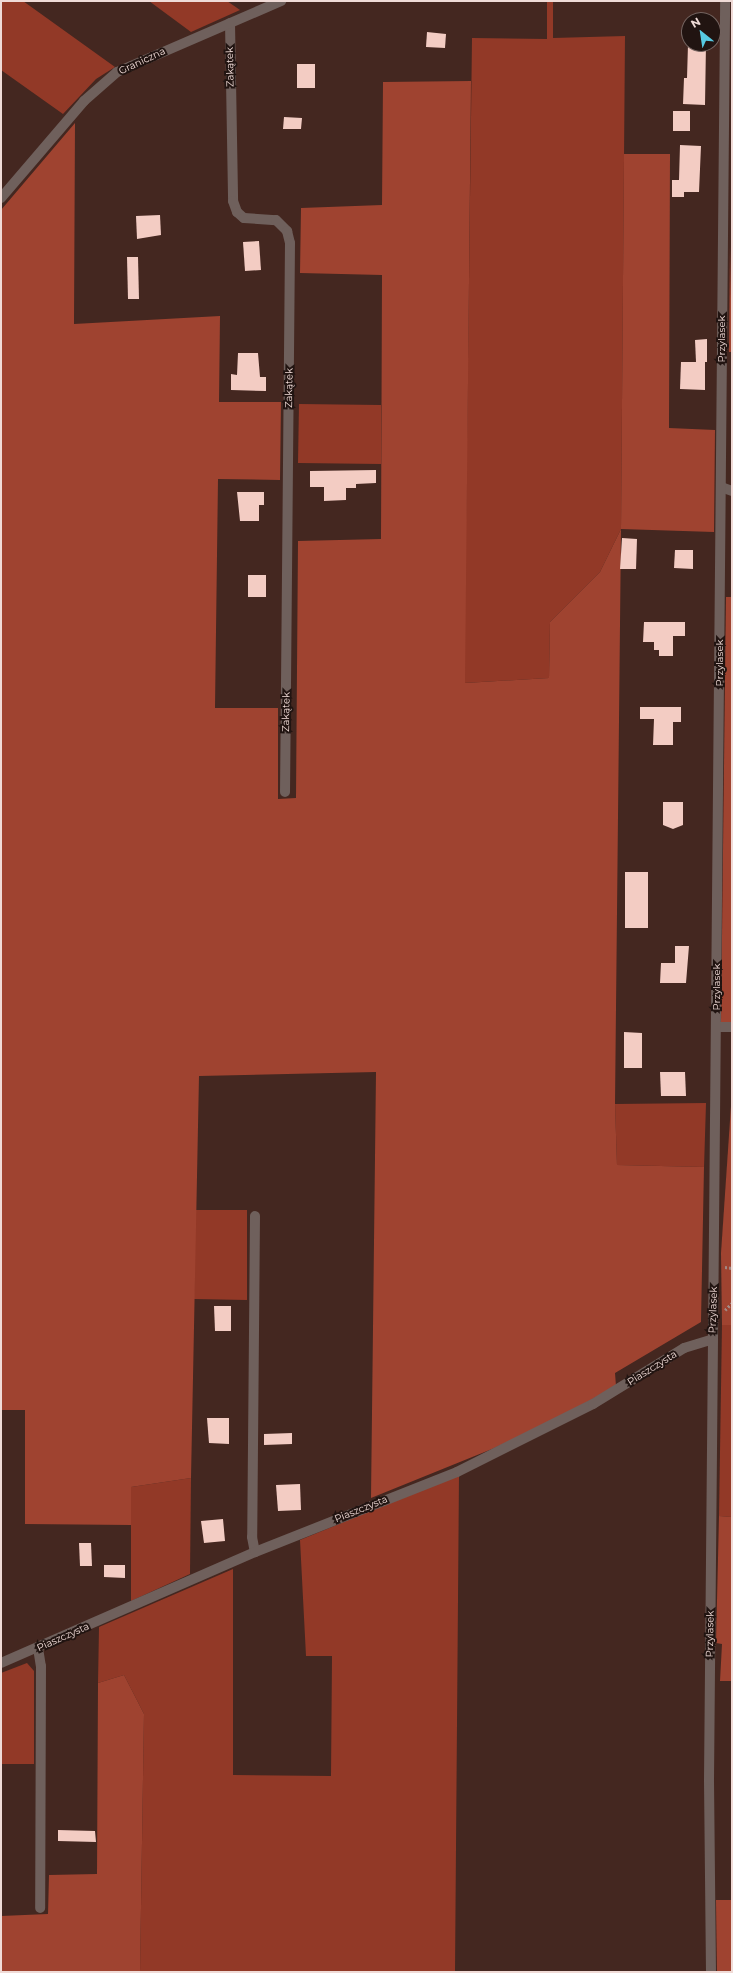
<!DOCTYPE html>
<meta charset="utf-8">
<style>
body{margin:0}
#map{position:relative;width:733px;height:1973px;overflow:hidden;background:#442720;font-family:Montserrat,sans-serif}
div>[style]{position:absolute}
.green>*{inset:0;background:#923927}
.forest>*{inset:0;background:#9f4330}
.building>*{inset:0;background:#f3ccc3}
.path>*{height:2.5px;margin-top:-1.25px;transform-origin:0;background:repeating-linear-gradient(90deg,#a18883 0 2px,transparent 0 4px)}
.street>*{height:10px;margin:-5px;padding:0 5px;transform-origin:5px;border-radius:5px;background:#6f605c}
span{translate:-50% -50%;white-space:nowrap;text-align:center;line-height:1.15;-webkit-text-stroke:4px #211411;paint-order:stroke}
.street-label{font-size:10px;color:#f0dbd7}
.frame{position:absolute;inset:0;border:2px solid #f0dbd7;pointer-events:none}
.north{position:absolute;left:681px;top:12px;width:40px;height:40px;box-sizing:border-box;background:#211411;border:1px solid #746460;border-radius:50%;rotate:330deg;font-size:11px;font-weight:700;line-height:16px;text-align:center;color:#f0dbd7}
.north::after{content:'';display:block;margin:auto;width:14px;height:18px;background:#56c9e1;clip-path:polygon(50% 0,100% 100%,50% 72%,0 100%)}
</style>
<div id="map">
<div class="green">
<div style="clip-path:polygon(1px 1px,23px 1px,115px 67px,96px 79px,63px 114px,1px 70px)"></div>
<div style="clip-path:polygon(149px 1px,227px 1px,240px 10px,191px 32px)"></div>
<div style="clip-path:polygon(547px 1px,553px 1px,553px 38px,625px 36px,621px 529px,600px 572px,550px 622px,549px 678px,464px 683px,472px 38px,547px 39px)"></div>
<div style="clip-path:polygon(299px 404px,381px 405px,381px 464px,298px 463px)"></div>
<div style="clip-path:polygon(706px 1103px,704px 1167px,617px 1165px,615px 1104px)"></div>
<div style="clip-path:polygon(195px 1210px,247px 1210px,247px 1300px,194px 1299px)"></div>
<div style="clip-path:polygon(722px 1325px,732px 1325px,732px 1517px,719px 1516px)"></div>
<div style="clip-path:polygon(459px 1475px,455px 1972px,140px 1972px,144px 1714px,124px 1675px,98px 1683px,99px 1627px,233px 1569px,233px 1775px,331px 1776px,332px 1656px,306px 1656px,300px 1540px)"></div>
<div style="clip-path:polygon(191px 1478px,190px 1574px,131px 1601px,131px 1487px)"></div>
<div style="clip-path:polygon(27px 1663px,34px 1671px,34px 1764px,1px 1764px,1px 1673px)"></div>
</div>
<div class="forest">
<div style="clip-path:polygon(471px 81px,465px 683px,549px 678px,550px 622px,600px 572px,621px 529px,624px 154px,670px 154px,669px 428px,715px 430px,714px 532px,621px 529px,615px 1104px,617px 1165px,704px 1167px,701px 1322px,615px 1373px,616px 1386px,547px 1424px,492px 1449px,371px 1498px,376px 1072px,199px 1076px,191px 1478px,131px 1487px,131px 1525px,25px 1524px,25px 1410px,1px 1410px,1px 210px,75px 123px,74px 324px,220px 316px,219px 402px,281px 402px,280px 480px,218px 479px,215px 708px,278px 708px,278px 799px,296px 798px,298px 541px,381px 539px,382px 275px,300px 273px,301px 208px,382px 205px,383px 82px)"></div>
<div style="clip-path:polygon(730px 246px,732px 352px,729px 352px)"></div>
<div style="clip-path:polygon(726px 597px,732px 597px,732px 1022px,721px 1022px)"></div>
<div style="clip-path:polygon(732px 1091px,732px 1325px,722px 1325px,721px 1253px)"></div>
<div style="clip-path:polygon(719px 1516px,732px 1517px,732px 1681px,720px 1681px,722px 1644px,716px 1643px)"></div>
<div style="clip-path:polygon(124px 1675px,144px 1714px,140px 1972px,1px 1972px,1px 1916px,48px 1914px,49px 1875px,97px 1874px,98px 1683px)"></div>
<div style="clip-path:polygon(716px 1900px,732px 1900px,732px 1972px,717px 1972px)"></div>
</div>
<div class="building">
<div style="clip-path:polygon(427px 32px,446px 34px,445px 48px,426px 47px)"></div>
<div style="clip-path:polygon(688px 44px,706px 44px,705px 105px,683px 104px,684px 78px,687px 78px)"></div>
<div style="clip-path:polygon(297px 64px,315px 64px,315px 88px,297px 88px)"></div>
<div style="clip-path:polygon(673px 111px,690px 111px,690px 131px,673px 131px)"></div>
<div style="clip-path:polygon(284px 117px,302px 118px,301px 129px,283px 129px)"></div>
<div style="clip-path:polygon(680px 145px,701px 146px,699px 192px,684px 192px,684px 197px,672px 197px,672px 180px,679px 180px)"></div>
<div style="clip-path:polygon(160px 215px,161px 235px,137px 239px,136px 216px)"></div>
<div style="clip-path:polygon(259px 241px,261px 270px,245px 271px,243px 242px)"></div>
<div style="clip-path:polygon(127px 257px,138px 257px,139px 299px,128px 299px)"></div>
<div style="clip-path:polygon(707px 339px,707px 362px,696px 362px,695px 340px)"></div>
<div style="clip-path:polygon(238px 353px,258px 353px,260px 377px,266px 377px,266px 391px,231px 390px,231px 374px,237px 375px)"></div>
<div style="clip-path:polygon(681px 362px,705px 362px,705px 390px,680px 389px)"></div>
<div style="clip-path:polygon(376px 470px,376px 483px,356px 484px,356px 488px,346px 488px,346px 500px,324px 501px,324px 487px,310px 487px,310px 471px)"></div>
<div style="clip-path:polygon(237px 492px,264px 492px,264px 505px,259px 505px,259px 521px,240px 521px)"></div>
<div style="clip-path:polygon(622px 538px,637px 539px,636px 569px,620px 569px)"></div>
<div style="clip-path:polygon(675px 550px,693px 550px,693px 569px,674px 568px)"></div>
<div style="clip-path:polygon(248px 575px,266px 575px,266px 597px,248px 597px)"></div>
<div style="clip-path:polygon(644px 622px,685px 622px,685px 636px,673px 636px,673px 656px,659px 656px,659px 650px,654px 650px,654px 642px,643px 642px)"></div>
<div style="clip-path:polygon(640px 707px,681px 707px,681px 722px,673px 722px,673px 745px,653px 745px,654px 719px,640px 719px)"></div>
<div style="clip-path:polygon(663px 802px,683px 802px,683px 825px,673px 829px,663px 825px)"></div>
<div style="clip-path:polygon(625px 872px,648px 872px,648px 928px,625px 928px)"></div>
<div style="clip-path:polygon(675px 946px,689px 946px,686px 983px,660px 983px,661px 963px,675px 963px)"></div>
<div style="clip-path:polygon(624px 1032px,642px 1033px,642px 1068px,624px 1068px)"></div>
<div style="clip-path:polygon(660px 1072px,685px 1072px,686px 1096px,661px 1096px)"></div>
<div style="clip-path:polygon(214px 1306px,231px 1306px,231px 1331px,215px 1331px)"></div>
<div style="clip-path:polygon(207px 1418px,229px 1418px,229px 1444px,209px 1443px)"></div>
<div style="clip-path:polygon(292px 1433px,292px 1444px,264px 1445px,264px 1434px)"></div>
<div style="clip-path:polygon(300px 1484px,301px 1510px,278px 1511px,276px 1485px)"></div>
<div style="clip-path:polygon(223px 1519px,225px 1541px,204px 1543px,201px 1521px)"></div>
<div style="clip-path:polygon(79px 1543px,91px 1543px,92px 1566px,80px 1566px)"></div>
<div style="clip-path:polygon(104px 1565px,125px 1565px,125px 1578px,104px 1577px)"></div>
<div style="clip-path:polygon(58px 1830px,95px 1831px,96px 1842px,58px 1841px)"></div>
</div>
<div class="path">
<div style="left:725px;top:1267px;width:7px;rotate:8deg"></div>
<div style="left:725px;top:1310px;width:10px;rotate:-45deg"></div>
</div>
<div class="street">
<div style="left:230px;top:23px;width:178px;rotate:89deg"></div>
<div style="left:233px;top:201px;width:12px;rotate:70deg"></div>
<div style="left:237px;top:212px;width:9px;rotate:41deg"></div>
<div style="left:244px;top:218px;width:32px;rotate:4deg"></div>
<div style="left:276px;top:220px;width:16px;rotate:45deg"></div>
<div style="left:287px;top:231px;width:12px;rotate:76deg"></div>
<div style="left:290px;top:243px;width:549px;rotate:90.52deg"></div>
<div style="left:1px;top:198px;width:128px;rotate:-49.4deg"></div>
<div style="left:84px;top:101px;width:44px;rotate:-41.3deg"></div>
<div style="left:117px;top:72px;width:179px;rotate:-23.4deg"></div>
<div style="left:721px;top:487px;width:12px;rotate:20deg"></div>
<div style="left:717px;top:1027px;width:15px"></div>
<div style="left:255px;top:1216px;width:321px;rotate:90.5deg"></div>
<div style="left:252px;top:1537px;width:15px;rotate:79deg"></div>
<div style="left:38px;top:1648px;width:18px;rotate:81deg"></div>
<div style="left:41px;top:1666px;width:242px;rotate:90.2deg"></div>
<div style="left:1px;top:1663px;width:277px;rotate:-23.6deg"></div>
<div style="left:255px;top:1552px;width:217px;rotate:-21.6deg"></div>
<div style="left:457px;top:1472px;width:152px;rotate:-26.6deg"></div>
<div style="left:593px;top:1404px;width:107px;rotate:-31.6deg"></div>
<div style="left:684px;top:1348px;width:30px;rotate:-17deg"></div>
<div style="left:711px;top:1972px;width:192px;rotate:-90.6deg"></div>
<div style="left:709px;top:1780px;width:1779px;rotate:-89.48deg"></div>
</div>
<div class="street-label">
<span style="left:142px;top:61px;rotate:-25deg">Graniczna</span>
<span style="left:230px;top:67px;rotate:-91deg">Zakątek</span>
<span style="left:722px;top:339px;rotate:-90deg">Przylasek</span>
<span style="left:289px;top:388px;rotate:-89deg">Zakątek</span>
<span style="left:720px;top:663px;rotate:-90deg">Przylasek</span>
<span style="left:286px;top:712px;rotate:-89deg">Zakątek</span>
<span style="left:717px;top:987px;rotate:-90deg">Przylasek</span>
<span style="left:713px;top:1310px;rotate:-88deg">Przylasek</span>
<span style="left:652px;top:1368px;rotate:-32deg">Piaszczysta</span>
<span style="left:361px;top:1509px;rotate:-22deg">Piaszczysta</span>
<span style="left:710px;top:1634px;rotate:-89deg">Przylasek</span>
<span style="left:63px;top:1637px;rotate:-24deg">Piaszczysta</span>
</div>
<div class="frame"></div>
<div class="north">N</div>
</div>
